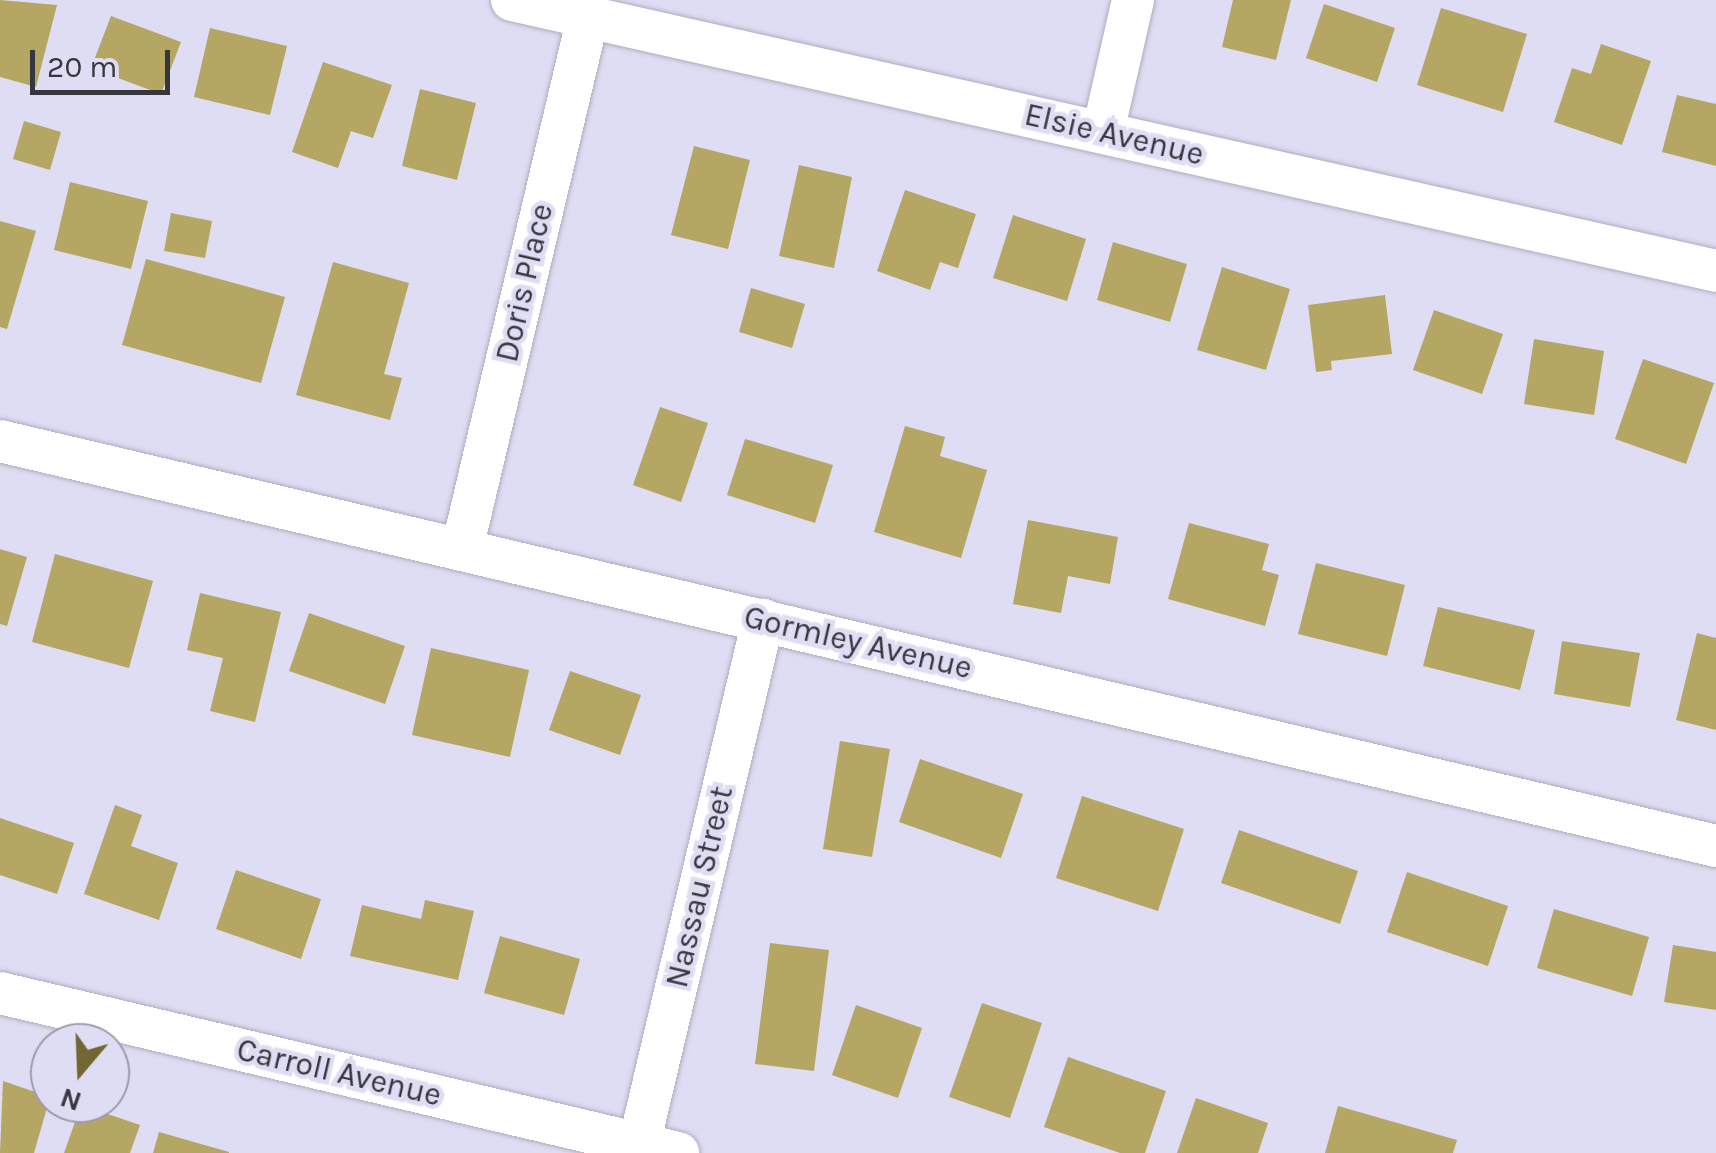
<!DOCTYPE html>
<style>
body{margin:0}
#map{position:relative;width:1716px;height:1153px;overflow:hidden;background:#dfddf3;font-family:Karla,sans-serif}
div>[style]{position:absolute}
.building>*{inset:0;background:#b5a664}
.roads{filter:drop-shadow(0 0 2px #aeacc1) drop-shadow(0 0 2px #aeacc1)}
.minor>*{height:42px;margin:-21px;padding:0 21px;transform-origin:21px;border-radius:21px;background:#fff}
span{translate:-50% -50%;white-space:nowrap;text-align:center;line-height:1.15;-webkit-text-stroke:9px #dfddf3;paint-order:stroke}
.street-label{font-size:32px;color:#37363e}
.north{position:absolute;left:30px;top:1023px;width:100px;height:100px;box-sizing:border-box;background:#dfddf3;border:2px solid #9c9aab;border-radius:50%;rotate:199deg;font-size:28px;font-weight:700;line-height:40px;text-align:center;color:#37363e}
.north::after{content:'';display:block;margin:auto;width:35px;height:45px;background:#726633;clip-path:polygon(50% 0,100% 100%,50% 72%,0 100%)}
.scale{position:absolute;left:30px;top:50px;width:140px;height:45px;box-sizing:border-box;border:5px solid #37363e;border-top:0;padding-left:12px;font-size:30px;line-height:35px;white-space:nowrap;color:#37363e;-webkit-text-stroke:8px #dfddf3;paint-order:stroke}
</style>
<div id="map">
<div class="building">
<div style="clip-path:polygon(0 0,57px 5px,36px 87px,0 77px)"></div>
<div style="clip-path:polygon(1233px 0,1291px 0,1276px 60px,1222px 47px)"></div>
<div style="clip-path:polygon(1324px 4px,1395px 28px,1377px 82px,1306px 58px)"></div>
<div style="clip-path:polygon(1441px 8px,1527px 34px,1503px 112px,1417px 85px)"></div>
<div style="clip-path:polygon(111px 16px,181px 42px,161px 94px,91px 68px)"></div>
<div style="clip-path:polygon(210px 28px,287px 46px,270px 115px,194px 97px)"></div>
<div style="clip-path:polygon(1601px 44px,1651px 61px,1622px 145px,1554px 122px,1572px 68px,1591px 74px)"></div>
<div style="clip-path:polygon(323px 62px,392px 85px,373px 138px,351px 131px,338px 168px,292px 152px)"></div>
<div style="clip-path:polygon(420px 89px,476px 103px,457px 180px,402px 166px)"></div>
<div style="clip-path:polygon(1677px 95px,1716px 104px,1716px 166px,1662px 152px)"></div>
<div style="clip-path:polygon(24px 121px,61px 132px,50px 170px,13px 159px)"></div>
<div style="clip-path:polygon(694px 146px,750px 160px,728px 249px,671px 235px)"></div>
<div style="clip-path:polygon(799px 165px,852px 177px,834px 268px,779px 256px)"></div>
<div style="clip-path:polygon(70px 182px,148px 201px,131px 269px,54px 250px)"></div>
<div style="clip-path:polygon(905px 190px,976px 214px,958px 268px,940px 262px,930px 290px,877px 271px)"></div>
<div style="clip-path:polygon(171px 213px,212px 221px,205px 258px,164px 251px)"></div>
<div style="clip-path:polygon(1013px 215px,1086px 239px,1067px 301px,993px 278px)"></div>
<div style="clip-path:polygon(0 221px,36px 231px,7px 329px,0 327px)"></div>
<div style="clip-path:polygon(1113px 242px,1187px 264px,1170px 322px,1097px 300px)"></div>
<div style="clip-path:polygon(146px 259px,285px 297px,261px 383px,122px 345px)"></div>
<div style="clip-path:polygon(333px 262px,409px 283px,384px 374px,402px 378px,390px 420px,296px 395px)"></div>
<div style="clip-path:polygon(1222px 267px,1290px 289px,1266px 370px,1197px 350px)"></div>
<div style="clip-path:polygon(751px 288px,805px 304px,792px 348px,739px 332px)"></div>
<div style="clip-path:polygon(1385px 295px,1392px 354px,1331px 361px,1332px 370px,1316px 372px,1308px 305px)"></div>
<div style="clip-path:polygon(1434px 310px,1503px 334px,1482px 394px,1413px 370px)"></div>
<div style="clip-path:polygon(1534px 339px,1604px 351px,1594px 415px,1524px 404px)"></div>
<div style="clip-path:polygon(1643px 359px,1714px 383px,1686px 464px,1615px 439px)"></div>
<div style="clip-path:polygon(660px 407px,708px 423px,681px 502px,633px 485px)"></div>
<div style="clip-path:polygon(905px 426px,945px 437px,940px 456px,987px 470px,961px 558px,874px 532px)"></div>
<div style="clip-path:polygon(745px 439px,833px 465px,815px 523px,727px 495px)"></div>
<div style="clip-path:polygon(1028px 520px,1118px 537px,1110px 584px,1068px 576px,1061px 613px,1013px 604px)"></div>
<div style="clip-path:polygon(1189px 523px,1269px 544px,1262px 570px,1279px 575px,1265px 626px,1168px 599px)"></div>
<div style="clip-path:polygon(0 549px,27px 557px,7px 626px,0 624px)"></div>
<div style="clip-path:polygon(55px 554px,153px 581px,129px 668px,32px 642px)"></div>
<div style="clip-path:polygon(1316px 563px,1405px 585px,1387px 656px,1298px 634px)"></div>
<div style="clip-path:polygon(200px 593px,281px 612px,255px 722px,210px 711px,223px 658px,187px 650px)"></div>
<div style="clip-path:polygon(1438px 607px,1535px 630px,1520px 690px,1423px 666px)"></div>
<div style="clip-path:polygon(309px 613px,405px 646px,385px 704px,289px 671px)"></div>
<div style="clip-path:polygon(1697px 633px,1716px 638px,1716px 730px,1676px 720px)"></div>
<div style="clip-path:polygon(1562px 641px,1640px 653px,1630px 707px,1554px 694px)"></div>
<div style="clip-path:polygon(431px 648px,529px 670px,510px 757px,412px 735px)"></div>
<div style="clip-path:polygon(570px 671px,641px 695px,620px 755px,549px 730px)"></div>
<div style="clip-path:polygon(840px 741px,890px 749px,872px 857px,823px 849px)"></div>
<div style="clip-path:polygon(920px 759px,1023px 794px,1001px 858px,899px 822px)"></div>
<div style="clip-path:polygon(1082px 796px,1184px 829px,1158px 911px,1056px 878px)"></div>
<div style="clip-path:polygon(115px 805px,142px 815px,131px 846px,178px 863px,159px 920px,84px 894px)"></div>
<div style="clip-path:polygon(0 818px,74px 843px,57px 894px,0 875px)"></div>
<div style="clip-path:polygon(1239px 830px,1358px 871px,1340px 924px,1221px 883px)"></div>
<div style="clip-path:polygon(236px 870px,321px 899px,301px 959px,216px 929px)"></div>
<div style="clip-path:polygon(1407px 872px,1508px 906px,1488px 966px,1387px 932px)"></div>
<div style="clip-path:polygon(425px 900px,474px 911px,458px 980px,350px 956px,362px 905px,421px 919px)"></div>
<div style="clip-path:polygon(1554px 909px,1649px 937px,1632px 996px,1537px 968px)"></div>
<div style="clip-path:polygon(500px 936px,580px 959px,564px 1015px,484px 993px)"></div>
<div style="clip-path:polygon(770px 943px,829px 950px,814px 1071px,755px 1064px)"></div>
<div style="clip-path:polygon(1673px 945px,1716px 952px,1716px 1010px,1664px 1002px)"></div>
<div style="clip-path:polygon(982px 1003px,1042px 1023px,1010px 1118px,949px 1097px)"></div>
<div style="clip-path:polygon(856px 1005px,922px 1028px,898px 1098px,832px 1075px)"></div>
<div style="clip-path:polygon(1068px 1057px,1166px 1091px,1145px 1153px,1120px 1153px,1044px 1127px)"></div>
<div style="clip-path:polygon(3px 1081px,50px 1097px,34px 1153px,0 1153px)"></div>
<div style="clip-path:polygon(1196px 1098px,1268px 1123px,1258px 1153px,1177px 1153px)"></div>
<div style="clip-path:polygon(81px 1105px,140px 1125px,130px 1153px,64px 1153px)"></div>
<div style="clip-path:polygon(1338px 1106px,1457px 1140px,1453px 1153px,1325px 1153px)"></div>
<div style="clip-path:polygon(159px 1132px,229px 1152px,229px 1153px,153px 1153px)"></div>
</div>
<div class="roads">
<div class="minor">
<div style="left:512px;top:0;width:1234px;rotate:12.68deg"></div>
<div style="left:1103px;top:132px;width:135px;rotate:-77.2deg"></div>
<div style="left:0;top:441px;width:1763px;rotate:13.28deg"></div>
<div style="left:462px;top:549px;width:547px;rotate:-76.68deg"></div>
<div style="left:0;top:993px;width:697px;rotate:13.28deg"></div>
<div style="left:637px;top:1153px;width:548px;rotate:-76.7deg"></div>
</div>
</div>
<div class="street-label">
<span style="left:1114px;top:135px;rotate:13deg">Elsie Avenue</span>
<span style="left:525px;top:283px;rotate:-77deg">Doris Place</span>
<span style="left:858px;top:643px;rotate:13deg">Gormley Avenue</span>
<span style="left:700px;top:887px;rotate:-77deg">Nassau Street</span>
<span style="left:339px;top:1073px;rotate:13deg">Carroll Avenue</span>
</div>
<div class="north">N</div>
<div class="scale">20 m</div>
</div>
